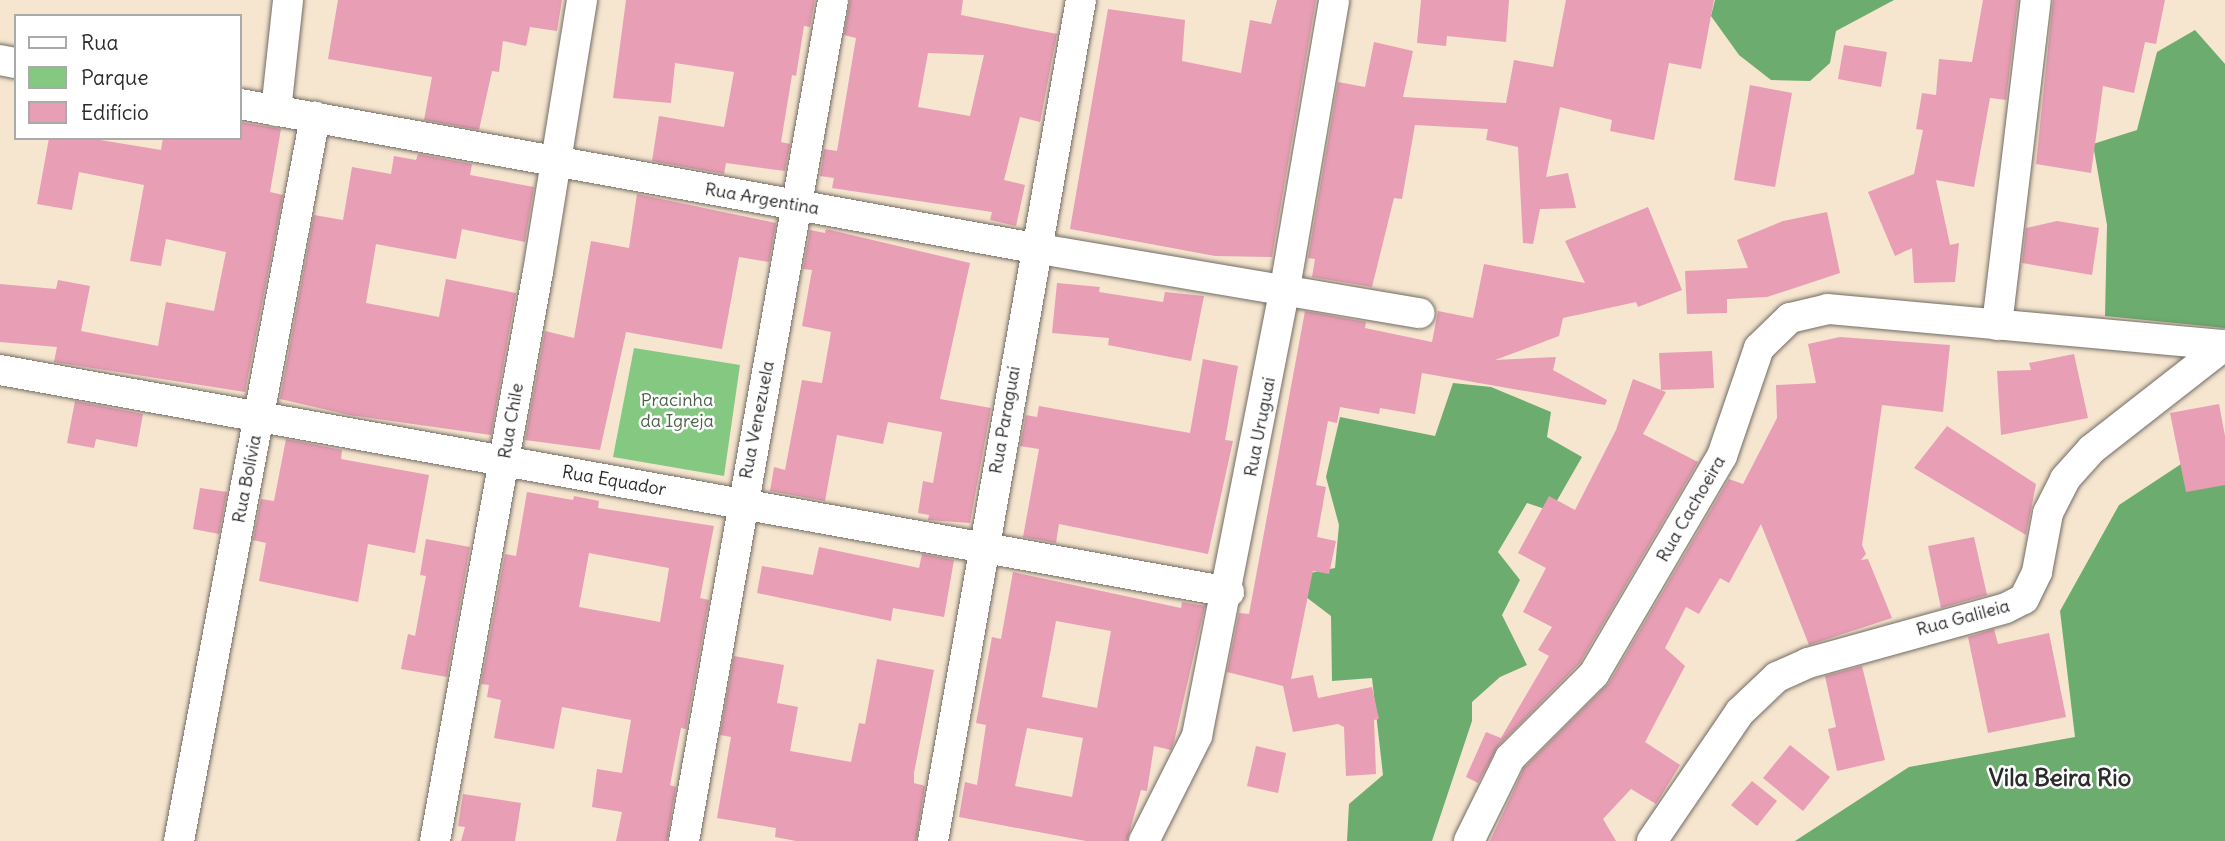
<!DOCTYPE html>
<meta charset="utf-8">
<style>
body{margin:0}
#map{position:relative;width:2225px;height:841px;overflow:hidden;background:#f6e5cf;font-family:Delius,sans-serif}
div>[style]{position:absolute}
.green>*{inset:0;background:#85c881}
.forest>*{inset:0;background:#6cac6f}
.building>*{inset:0;background:#e89eb5}
.roads{filter:drop-shadow(0 0 2px #726c64) drop-shadow(0 0 2px #726c64)}
.minor>*{height:30px;margin:-15px;padding:0 15px;transform-origin:15px;border-radius:15px;background:#fff}
span{translate:-50% -50%;white-space:nowrap;text-align:center;line-height:1.15;-webkit-text-stroke:5px #fff;paint-order:stroke}
.street-label{font-size:18px;color:#2b2b2b}
.park-label{font-size:18px;color:#4a6249}
.district-label{font-size:24px;color:#2b2b2b;font-weight:700}
.legend{position:absolute;left:14px;top:14px;width:228px;height:126px;box-sizing:border-box;background:#fff;border:2px solid #aaa;margin:0;padding:9px 12px;list-style:none;font-size:21px;color:#2b2b2b}
.legend li{display:flex;align-items:center;gap:14px;height:35px}
.legend b{width:35px;border:2px solid #aaa}
</style>
<div id="map">
<div class="green">
<div style="clip-path:polygon(634px 348px,740px 365px,724px 476px,613px 457px)"></div>
</div>
<div class="forest">
<div style="clip-path:polygon(1715px 0,1894px 0,1836px 31px,1830px 63px,1810px 81px,1771px 80px,1739px 55px,1711px 16px)"></div>
<div style="clip-path:polygon(2195px 30px,2225px 64px,2225px 328px,2105px 316px,2107px 225px,2093px 144px,2137px 130px,2157px 52px)"></div>
<div style="clip-path:polygon(1453px 383px,1491px 387px,1551px 412px,1547px 437px,1582px 457px,1551px 511px,1527px 503px,1498px 552px,1520px 580px,1502px 615px,1527px 665px,1500px 677px,1472px 702px,1472px 721px,1432px 841px,1347px 841px,1349px 804px,1383px 775px,1372px 678px,1332px 681px,1331px 616px,1306px 597px,1310px 573px,1335px 568px,1339px 525px,1326px 477px,1340px 417px,1435px 436px)"></div>
<div style="clip-path:polygon(2225px 435px,2225px 841px,1795px 841px,1909px 767px,2075px 737px,2060px 611px,2119px 505px)"></div>
</div>
<div class="building">
<div style="clip-path:polygon(338px 0,562px 0,557px 31px,530px 27px,526px 46px,503px 41px,499px 72px,492px 71px,479px 130px,424px 120px,432px 77px,328px 59px)"></div>
<div style="clip-path:polygon(626px 0,815px 0,810px 27px,804px 26px,796px 76px,792px 75px,781px 142px,790px 144px,785px 171px,726px 163px,724px 174px,652px 161px,659px 116px,724px 127px,734px 72px,675px 63px,671px 103px,613px 98px)"></div>
<div style="clip-path:polygon(evenodd,850px 0,963px 0,961px 15px,1057px 34px,1040px 122px,1020px 117px,1004px 180px,1025px 185px,1016px 226px,990px 220px,992px 212px,832px 188px,834px 178px,820px 176px,824px 149px,837px 151px,856px 38px,844px 35px,850px 0,928px 53px,984px 55px,970px 116px,918px 107px,928px 53px)"></div>
<div style="clip-path:polygon(1277px 0,1316px 0,1272px 257px,1215px 256px,1070px 229px,1108px 9px,1185px 20px,1182px 61px,1241px 73px,1250px 20px,1271px 24px)"></div>
<div style="clip-path:polygon(1421px 0,1509px 0,1506px 42px,1447px 36px,1446px 46px,1417px 43px)"></div>
<div style="clip-path:polygon(1566px 0,1714px 0,1701px 69px,1669px 63px,1654px 140px,1610px 131px,1612px 120px,1560px 107px,1546px 177px,1568px 173px,1576px 208px,1540px 209px,1533px 244px,1523px 243px,1518px 147px,1486px 140px,1488px 129px,1415px 125px,1402px 199px,1394px 198px,1372px 287px,1312px 277px,1315px 259px,1308px 258px,1338px 82px,1365px 87px,1374px 42px,1413px 51px,1403px 97px,1506px 103px,1514px 60px,1553px 67px)"></div>
<div style="clip-path:polygon(1983px 0,2018px 0,2006px 100px,1990px 98px,1974px 187px,1936px 180px,1950px 245px,1959px 243px,1955px 282px,1914px 283px,1912px 248px,1895px 256px,1868px 192px,1914px 174px,1923px 130px,1916px 129px,1922px 93px,1936px 95px,1939px 59px,1972px 62px)"></div>
<div style="clip-path:polygon(2053px 0,2165px 0,2156px 44px,2145px 42px,2134px 93px,2103px 86px,2091px 173px,2036px 164px)"></div>
<div style="clip-path:polygon(1844px 45px,1887px 52px,1881px 87px,1838px 79px)"></div>
<div style="clip-path:polygon(1750px 85px,1792px 93px,1775px 187px,1734px 180px)"></div>
<div style="clip-path:polygon(240px 122px,281px 129px,270px 192px,283px 195px,245px 392px,54px 362px,57px 347px,0 342px,0 284px,56px 289px,58px 280px,90px 286px,81px 331px,158px 346px,166px 302px,214px 311px,226px 252px,166px 239px,161px 266px,130px 261px,144px 185px,79px 172px,72px 210px,37px 204px,49px 138px,88px 138px,161px 150px,163px 138px,240px 138px)"></div>
<div style="clip-path:polygon(418px 154px,472px 164px,470px 175px,534px 187px,525px 242px,462px 229px,456px 259px,376px 244px,366px 303px,439px 317px,446px 279px,516px 293px,491px 435px,349px 415px,280px 399px,314px 215px,343px 220px,352px 167px,391px 174px,394px 156px,416px 160px)"></div>
<div style="clip-path:polygon(637px 194px,776px 223px,769px 262px,739px 257px,722px 349px,626px 332px,600px 450px,525px 440px,545px 331px,574px 338px,591px 241px,629px 248px)"></div>
<div style="clip-path:polygon(1648px 207px,1682px 290px,1638px 307px,1636px 302px,1563px 318px,1559px 336px,1495px 360px,1556px 357px,1553px 370px,1607px 400px,1605px 405px,1422px 373px,1415px 414px,1380px 408px,1379px 414px,1340px 407px,1337px 423px,1328px 421px,1316px 485px,1326px 487px,1317px 537px,1336px 541px,1329px 574px,1313px 571px,1291px 679px,1313px 675px,1318px 698px,1372px 687px,1379px 719px,1374px 720px,1376px 774px,1346px 776px,1344px 727px,1338px 724px,1293px 732px,1283px 686px,1227px 672px,1239px 613px,1249px 614px,1305px 311px,1366px 322px,1365px 328px,1432px 342px,1438px 311px,1473px 318px,1484px 264px,1585px 283px,1565px 241px)"></div>
<div style="clip-path:polygon(1827px 212px,1840px 273px,1767px 297px,1727px 299px,1727px 313px,1687px 314px,1685px 271px,1748px 268px,1737px 240px,1783px 221px)"></div>
<div style="clip-path:polygon(2057px 221px,2099px 228px,2092px 275px,2022px 263px,2026px 228px)"></div>
<div style="clip-path:polygon(826px 229px,970px 263px,940px 399px,991px 408px,970px 523px,928px 520px,929px 515px,918px 513px,923px 481px,933px 483px,942px 432px,888px 422px,883px 444px,837px 435px,825px 501px,770px 491px,774px 467px,785px 470px,802px 380px,822px 383px,831px 332px,802px 326px,812px 270px,803px 269px,810px 230px,825px 233px)"></div>
<div style="clip-path:polygon(1057px 283px,1100px 287px,1099px 292px,1163px 302px,1165px 292px,1204px 296px,1191px 361px,1108px 345px,1109px 338px,1052px 333px)"></div>
<div style="clip-path:polygon(1840px 337px,1950px 345px,1943px 412px,1882px 405px,1862px 545px,1866px 554px,1861px 560px,1868px 559px,1892px 618px,1809px 645px,1761px 524px,1729px 583px,1720px 578px,1699px 614px,1686px 607px,1665px 648px,1685px 666px,1645px 742px,1680px 765px,1656px 804px,1631px 789px,1603px 819px,1616px 841px,1490px 841px,1524px 768px,1609px 683px,1729px 479px,1743px 484px,1777px 418px,1776px 385px,1816px 383px,1808px 344px)"></div>
<div style="clip-path:polygon(1712px 351px,1714px 388px,1661px 390px,1659px 353px)"></div>
<div style="clip-path:polygon(2074px 354px,2088px 418px,2001px 435px,1997px 371px,2031px 370px,2029px 363px)"></div>
<div style="clip-path:polygon(1203px 359px,1238px 366px,1225px 440px,1233px 441px,1208px 554px,1059px 524px,1056px 543px,1023px 537px,1039px 449px,1020px 446px,1026px 415px,1037px 417px,1039px 406px,1190px 433px)"></div>
<div style="clip-path:polygon(1633px 379px,1666px 392px,1643px 434px,1698px 462px,1580px 663px,1498px 746px,1478px 783px,1466px 777px,1486px 732px,1501px 738px,1549px 656px,1538px 650px,1552px 627px,1523px 612px,1546px 568px,1518px 553px,1549px 496px,1575px 510px,1616px 430px)"></div>
<div style="clip-path:polygon(75px 401px,143px 414px,137px 447px,96px 439px,94px 448px,67px 443px)"></div>
<div style="clip-path:polygon(2219px 404px,2225px 436px,2225px 485px,2186px 492px,2170px 413px)"></div>
<div style="clip-path:polygon(1947px 426px,2036px 484px,2026px 535px,1914px 468px)"></div>
<div style="clip-path:polygon(286px 439px,342px 450px,341px 459px,429px 475px,415px 553px,368px 544px,358px 602px,259px 581px,266px 543px,253px 540px,261px 499px,274px 501px)"></div>
<div style="clip-path:polygon(200px 488px,227px 492px,219px 534px,193px 529px)"></div>
<div style="clip-path:polygon(evenodd,527px 492px,573px 500px,574px 496px,599px 501px,598px 508px,714px 526px,700px 598px,709px 600px,686px 729px,681px 728px,670px 785px,676px 787px,667px 841px,616px 841px,622px 812px,592px 807px,597px 769px,622px 773px,631px 720px,562px 707px,554px 749px,494px 738px,501px 700px,487px 697px,489px 685px,481px 684px,505px 554px,516px 556px,527px 492px,589px 553px,669px 568px,660px 622px,579px 607px,589px 553px)"></div>
<div style="clip-path:polygon(1974px 537px,1987px 595px,1941px 608px,1928px 546px)"></div>
<div style="clip-path:polygon(426px 539px,470px 547px,447px 677px,401px 669px,408px 634px,415px 636px,426px 576px,420px 575px)"></div>
<div style="clip-path:polygon(819px 547px,919px 568px,922px 554px,954px 560px,944px 617px,893px 608px,891px 621px,757px 593px,762px 566px,813px 575px)"></div>
<div style="clip-path:polygon(evenodd,1013px 572px,1181px 608px,1182px 602px,1205px 606px,1174px 742px,1171px 750px,1154px 746px,1147px 791px,1141px 790px,1127px 841px,1086px 841px,959px 817px,965px 782px,977px 785px,986px 725px,976px 723px,992px 637px,1001px 639px,1013px 572px,1056px 621px,1111px 631px,1097px 708px,1042px 697px,1056px 621px,1013px 572px,1027px 728px,1083px 738px,1072px 797px,1015px 786px,1027px 728px)"></div>
<div style="clip-path:polygon(1994px 629px,1998px 644px,2049px 633px,2066px 717px,1988px 733px,1968px 637px)"></div>
<div style="clip-path:polygon(734px 656px,784px 665px,777px 703px,798px 707px,790px 751px,851px 762px,859px 723px,865px 724px,877px 659px,934px 670px,914px 773px,914px 783px,925px 786px,916px 841px,796px 841px,775px 837px,776px 828px,717px 818px,731px 737px,720px 735px)"></div>
<div style="clip-path:polygon(1862px 666px,1885px 760px,1837px 771px,1828px 729px,1836px 727px,1825px 676px)"></div>
<div style="clip-path:polygon(1790px 745px,1830px 777px,1803px 811px,1763px 778px)"></div>
<div style="clip-path:polygon(1256px 746px,1286px 753px,1278px 793px,1247px 786px)"></div>
<div style="clip-path:polygon(1752px 781px,1777px 801px,1757px 826px,1731px 805px)"></div>
<div style="clip-path:polygon(463px 794px,521px 803px,515px 841px,461px 841px,465px 827px,458px 826px)"></div>
</div>
<div class="roads">
<div class="minor">
<div style="left:0;top:60px;width:16px;rotate:11deg"></div>
<div style="left:240px;top:104px;width:807px;rotate:10.28deg"></div>
<div style="left:1034px;top:248px;width:391px;rotate:9.6deg"></div>
<div style="left:276px;top:111px;width:112px;rotate:-83.8deg"></div>
<div style="left:1997px;top:325px;width:327px;rotate:-83.2deg"></div>
<div style="left:0;top:370px;width:1249px;rotate:10.24deg"></div>
<div style="left:179px;top:841px;width:737px;rotate:-79.36deg"></div>
<div style="left:435px;top:841px;width:578px;rotate:-79.74deg"></div>
<div style="left:538px;top:272px;width:276px;rotate:-80.8deg"></div>
<div style="left:684px;top:841px;width:854px;rotate:-79.95deg"></div>
<div style="left:933px;top:841px;width:854px;rotate:-80.02deg"></div>
<div style="left:1144px;top:841px;width:118px;rotate:-63.2deg"></div>
<div style="left:1197px;top:736px;width:457px;rotate:-78.9deg"></div>
<div style="left:1285px;top:288px;width:292px;rotate:-80.3deg"></div>
<div style="left:1469px;top:841px;width:93px;rotate:-63.7deg"></div>
<div style="left:1510px;top:758px;width:119px;rotate:-45deg"></div>
<div style="left:1594px;top:674px;width:253px;rotate:-59.6deg"></div>
<div style="left:1722px;top:456px;width:114px;rotate:-71.1deg"></div>
<div style="left:1759px;top:348px;width:43px;rotate:-44.1deg"></div>
<div style="left:1790px;top:318px;width:39px;rotate:-13deg"></div>
<div style="left:1828px;top:309px;width:397px;rotate:5.2deg"></div>
<div style="left:1652px;top:841px;width:156px;rotate:-55.7deg"></div>
<div style="left:1740px;top:712px;width:51px;rotate:-43.4deg"></div>
<div style="left:1777px;top:677px;width:34px;rotate:-24deg"></div>
<div style="left:1808px;top:663px;width:205px;rotate:-15.5deg"></div>
<div style="left:2006px;top:608px;width:20px;rotate:-27deg"></div>
<div style="left:2024px;top:599px;width:30px;rotate:-64deg"></div>
<div style="left:2037px;top:572px;width:60px;rotate:-79.4deg"></div>
<div style="left:2048px;top:513px;width:38px;rotate:-63deg"></div>
<div style="left:2065px;top:479px;width:40px;rotate:-48deg"></div>
<div style="left:2092px;top:449px;width:169px;rotate:-38deg"></div>
</div>
</div>
<div class="street-label">
<span style="left:762px;top:199px;rotate:10deg">Rua Argentina</span>
<span style="left:757px;top:420px;rotate:-79deg">Rua Venezuela</span>
<span style="left:1005px;top:420px;rotate:-80deg">Rua Paraguai</span>
<span style="left:511px;top:421px;rotate:-80deg">Rua Chile</span>
<span style="left:1260px;top:427px;rotate:-79deg">Rua Uruguai</span>
<span style="left:247px;top:479px;rotate:-79deg">Rua Bolívia</span>
<span style="left:614px;top:481px;rotate:10deg">Rua Equador</span>
<span style="left:1691px;top:509px;rotate:-60deg">Rua Cachoeira</span>
<span style="left:1963px;top:618px;rotate:-15deg">Rua Galileia</span>
</div>
<div class="park-label">
<span style="left:677px;top:411px">Pracinha<br>da Igreja</span>
</div>
<div class="district-label">
<span style="left:2060px;top:778px">Vila Beira Rio</span>
</div>
<ul class="legend">
<li><b style="height:9px;background:#fff"></b>Rua</li>
<li><b style="height:19px;background:#85c881"></b>Parque</li>
<li><b style="height:19px;background:#e89eb5"></b>Edifício</li>
</ul>
</div>
